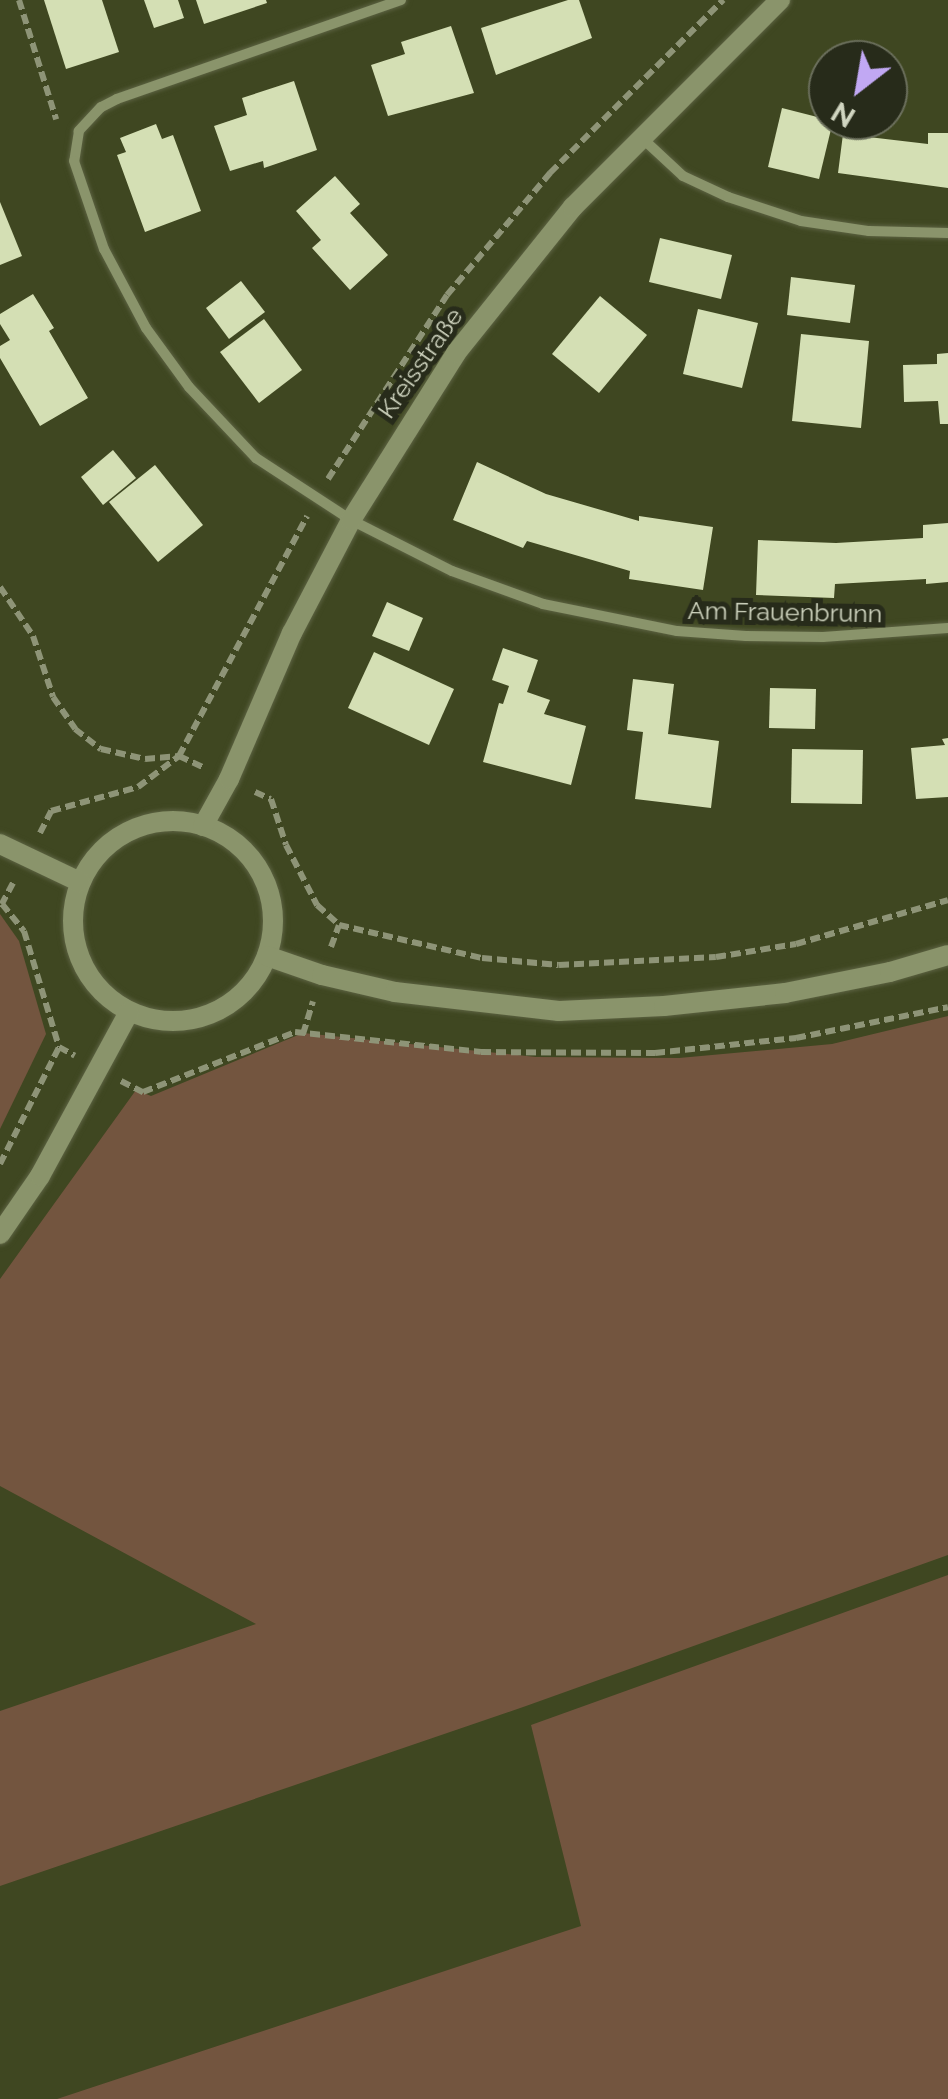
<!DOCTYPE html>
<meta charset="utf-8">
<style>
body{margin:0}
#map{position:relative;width:948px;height:2099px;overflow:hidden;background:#3f4721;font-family:Raleway,sans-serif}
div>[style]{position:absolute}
.green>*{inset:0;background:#73553f}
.building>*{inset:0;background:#d4dfb4}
.path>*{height:6px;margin-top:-3px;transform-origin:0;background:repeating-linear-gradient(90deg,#8e9477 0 10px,transparent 0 15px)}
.roads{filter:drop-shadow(0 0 2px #5c6242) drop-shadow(0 0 2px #5c6242)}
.street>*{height:10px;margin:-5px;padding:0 5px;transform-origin:5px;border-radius:5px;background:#8a946b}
.secondary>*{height:20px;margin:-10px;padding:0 10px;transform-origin:10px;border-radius:10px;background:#8a946b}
.secondary>.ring{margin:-10px;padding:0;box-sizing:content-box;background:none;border:20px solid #8a946b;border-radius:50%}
span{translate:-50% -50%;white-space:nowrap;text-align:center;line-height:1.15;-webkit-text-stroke:10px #272b1a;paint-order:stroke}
.street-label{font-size:25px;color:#d0d5c0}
.north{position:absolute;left:808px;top:40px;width:100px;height:100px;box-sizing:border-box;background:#272b1a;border:2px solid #6b6f5c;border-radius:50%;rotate:211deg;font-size:28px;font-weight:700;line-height:40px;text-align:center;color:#d0d5c0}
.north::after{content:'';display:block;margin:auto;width:35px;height:45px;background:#c1a8f3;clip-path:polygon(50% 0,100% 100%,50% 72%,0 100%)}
</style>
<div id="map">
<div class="green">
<div style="clip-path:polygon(0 914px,19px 941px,46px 1034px,0 1129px)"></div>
<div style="clip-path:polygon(948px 1016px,948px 1555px,526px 1706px,0 1886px,0 1711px,256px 1624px,0 1486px,0 1279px,136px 1090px,151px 1096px,303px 1033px,536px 1057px,679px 1058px,832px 1044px)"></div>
<div style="clip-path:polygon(948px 1575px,948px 2099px,57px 2099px,581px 1926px,531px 1725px)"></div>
</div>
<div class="building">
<div style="clip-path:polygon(44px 0,102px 0,119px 52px,66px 69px)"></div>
<div style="clip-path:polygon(144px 0,178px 0,184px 18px,154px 28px)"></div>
<div style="clip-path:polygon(196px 0,266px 0,267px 3px,204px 24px)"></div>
<div style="clip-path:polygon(568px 0,579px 0,592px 38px,496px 75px,481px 28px)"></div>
<div style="clip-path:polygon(451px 26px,474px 93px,388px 116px,371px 65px,405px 54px,401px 42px)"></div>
<div style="clip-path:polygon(294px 81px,317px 150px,264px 168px,263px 161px,230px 171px,214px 126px,247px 115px,242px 98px)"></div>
<div style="clip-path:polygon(782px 108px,833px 121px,819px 179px,768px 167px)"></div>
<div style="clip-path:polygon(156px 124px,162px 139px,173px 135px,201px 211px,145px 232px,117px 155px,126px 152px,120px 138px)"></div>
<div style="clip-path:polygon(928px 133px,948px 133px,948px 188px,838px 173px,843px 134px,928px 144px)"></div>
<div style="clip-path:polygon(335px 176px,360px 204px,350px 213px,388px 255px,350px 290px,312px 248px,321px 240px,296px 211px)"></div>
<div style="clip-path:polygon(0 202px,22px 256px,0 265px)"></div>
<div style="clip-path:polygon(660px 238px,732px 255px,721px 299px,649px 282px)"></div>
<div style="clip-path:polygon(791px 277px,855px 285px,850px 323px,787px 315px)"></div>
<div style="clip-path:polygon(241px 281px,265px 312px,229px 339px,206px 308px)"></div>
<div style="clip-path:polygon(33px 294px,54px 328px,49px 331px,88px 398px,40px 426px,0 358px,0 346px,10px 340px,0 324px,0 314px)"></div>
<div style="clip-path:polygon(600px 296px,647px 335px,599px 393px,552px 354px)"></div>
<div style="clip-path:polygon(698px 309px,758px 323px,742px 388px,683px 374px)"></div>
<div style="clip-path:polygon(264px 319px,302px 370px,259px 403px,220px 352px)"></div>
<div style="clip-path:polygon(801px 334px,869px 341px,861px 428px,792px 421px)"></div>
<div style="clip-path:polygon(948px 353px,948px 424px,940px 424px,938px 401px,904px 402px,903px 365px,937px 364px,937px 354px)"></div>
<div style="clip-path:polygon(113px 450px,136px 478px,103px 505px,81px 477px)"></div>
<div style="clip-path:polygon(477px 462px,546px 494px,639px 521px,639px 516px,713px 527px,703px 590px,629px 579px,630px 571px,527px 541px,523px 548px,453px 520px)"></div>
<div style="clip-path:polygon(155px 465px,203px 525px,158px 562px,109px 502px)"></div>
<div style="clip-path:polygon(948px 523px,948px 582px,926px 584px,926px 579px,835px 584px,834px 598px,756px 595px,758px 540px,836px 543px,923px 538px,923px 525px)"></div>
<div style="clip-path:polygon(387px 602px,423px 618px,409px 651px,372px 636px)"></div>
<div style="clip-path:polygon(503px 648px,538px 660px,527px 692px,550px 700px,544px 714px,586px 726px,571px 785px,483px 762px,499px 703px,503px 704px,509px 686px,492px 680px)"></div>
<div style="clip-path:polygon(374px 652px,454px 689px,429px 745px,348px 708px)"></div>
<div style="clip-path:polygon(633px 679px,674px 684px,668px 734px,719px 741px,711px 808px,635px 799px,643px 732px,627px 730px)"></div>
<div style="clip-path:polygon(770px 688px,816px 689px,815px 729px,769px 728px)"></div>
<div style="clip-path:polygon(948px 738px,948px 797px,916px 799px,911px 748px,945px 745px,942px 739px)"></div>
<div style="clip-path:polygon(792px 749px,863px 750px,862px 804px,791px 803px)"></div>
</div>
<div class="path">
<div style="left:19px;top:0;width:125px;rotate:72.7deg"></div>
<div style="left:328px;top:479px;width:219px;rotate:-57.1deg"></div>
<div style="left:447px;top:295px;width:160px;rotate:-49.8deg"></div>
<div style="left:550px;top:173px;width:245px;rotate:-45deg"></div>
<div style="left:0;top:587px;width:59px;rotate:56deg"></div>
<div style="left:33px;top:636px;width:64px;rotate:71.8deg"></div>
<div style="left:53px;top:697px;width:39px;rotate:55deg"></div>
<div style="left:75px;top:729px;width:33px;rotate:38deg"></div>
<div style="left:101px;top:749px;width:45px;rotate:12.8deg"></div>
<div style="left:145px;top:759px;width:34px;rotate:-5deg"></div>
<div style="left:179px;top:756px;width:272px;rotate:-61.9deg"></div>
<div style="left:255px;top:792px;width:17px;rotate:24deg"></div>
<div style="left:271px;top:799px;width:48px;rotate:71.9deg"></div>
<div style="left:286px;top:845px;width:68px;rotate:62.7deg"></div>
<div style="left:317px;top:905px;width:30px;rotate:42deg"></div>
<div style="left:339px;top:925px;width:147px;rotate:13deg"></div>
<div style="left:482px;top:958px;width:77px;rotate:5.2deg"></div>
<div style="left:559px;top:965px;width:157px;rotate:-2.9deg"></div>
<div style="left:716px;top:957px;width:81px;rotate:-9.2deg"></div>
<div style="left:796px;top:944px;width:158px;rotate:-16.1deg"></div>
<div style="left:40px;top:833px;width:25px;rotate:-63deg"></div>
<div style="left:51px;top:811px;width:90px;rotate:-15.4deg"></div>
<div style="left:138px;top:787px;width:51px;rotate:-37.1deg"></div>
<div style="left:179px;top:756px;width:26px;rotate:25deg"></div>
<div style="left:13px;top:883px;width:24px;rotate:118deg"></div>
<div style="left:2px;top:904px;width:35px;rotate:51deg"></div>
<div style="left:24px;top:931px;width:121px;rotate:73.2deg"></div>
<div style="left:59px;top:1047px;width:18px;rotate:29deg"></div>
<div style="left:331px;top:947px;width:23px;rotate:-70deg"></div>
<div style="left:303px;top:1034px;width:34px;rotate:-73deg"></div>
<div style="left:121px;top:1081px;width:25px;rotate:27deg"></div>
<div style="left:143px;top:1092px;width:163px;rotate:-21.5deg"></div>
<div style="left:295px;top:1032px;width:187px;rotate:6.1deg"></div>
<div style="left:481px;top:1052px;width:174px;rotate:0.3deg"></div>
<div style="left:655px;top:1053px;width:142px;rotate:-6.1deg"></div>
<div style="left:796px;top:1038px;width:155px;rotate:-11.5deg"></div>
<div style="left:0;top:1164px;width:131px;rotate:-63.2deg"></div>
</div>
<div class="roads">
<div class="street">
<div style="left:401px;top:0;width:301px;rotate:160.8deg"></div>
<div style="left:117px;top:99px;width:18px;rotate:153deg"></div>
<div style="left:101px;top:107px;width:33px;rotate:133deg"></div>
<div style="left:79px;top:131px;width:30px;rotate:99deg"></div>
<div style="left:74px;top:161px;width:93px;rotate:71.2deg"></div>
<div style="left:104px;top:249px;width:89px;rotate:62deg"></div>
<div style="left:146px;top:328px;width:73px;rotate:53.9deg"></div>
<div style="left:189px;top:387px;width:98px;rotate:46.7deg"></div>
<div style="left:256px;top:458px;width:113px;rotate:33.1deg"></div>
<div style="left:351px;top:520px;width:113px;rotate:26.8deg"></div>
<div style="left:452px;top:571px;width:97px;rotate:19.9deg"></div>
<div style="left:543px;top:604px;width:137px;rotate:11.4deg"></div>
<div style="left:677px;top:631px;width:69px;rotate:4.1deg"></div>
<div style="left:746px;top:636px;width:77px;rotate:0.7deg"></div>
<div style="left:823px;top:637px;width:125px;rotate:-4.1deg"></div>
<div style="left:642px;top:138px;width:56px;rotate:42.8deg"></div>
<div style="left:683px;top:176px;width:50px;rotate:25deg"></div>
<div style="left:728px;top:197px;width:77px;rotate:18.2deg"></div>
<div style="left:801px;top:221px;width:69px;rotate:8.4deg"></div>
<div style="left:869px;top:231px;width:79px;rotate:1.5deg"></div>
</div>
<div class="secondary">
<div class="ring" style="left:73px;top:821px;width:180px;height:180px"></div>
<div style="left:203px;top:826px;width:54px;rotate:-61deg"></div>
<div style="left:229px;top:779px;width:159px;rotate:-66.7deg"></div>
<div style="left:292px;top:633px;width:127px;rotate:-62.4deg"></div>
<div style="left:351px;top:520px;width:197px;rotate:-57.8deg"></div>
<div style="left:456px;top:353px;width:187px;rotate:-51.3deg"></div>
<div style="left:573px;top:207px;width:293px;rotate:-45deg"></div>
<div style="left:0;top:844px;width:89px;rotate:25.4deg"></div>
<div style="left:267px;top:956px;width:58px;rotate:19.1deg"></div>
<div style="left:322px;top:975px;width:75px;rotate:13.1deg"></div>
<div style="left:395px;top:992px;width:165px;rotate:6.6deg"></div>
<div style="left:559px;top:1011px;width:105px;rotate:-2.7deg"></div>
<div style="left:664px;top:1006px;width:122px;rotate:-6.1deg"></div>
<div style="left:785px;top:993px;width:107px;rotate:-11.3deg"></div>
<div style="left:890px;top:972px;width:60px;rotate:-16.3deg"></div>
<div style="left:0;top:1234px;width:70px;rotate:-55.4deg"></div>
<div style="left:40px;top:1176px;width:187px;rotate:-61.5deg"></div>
</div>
</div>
<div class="street-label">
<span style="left:420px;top:363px;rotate:-55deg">Kreisstraße</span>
<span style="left:785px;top:612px;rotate:1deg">Am Frauenbrunn</span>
</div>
<div class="north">N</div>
</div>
